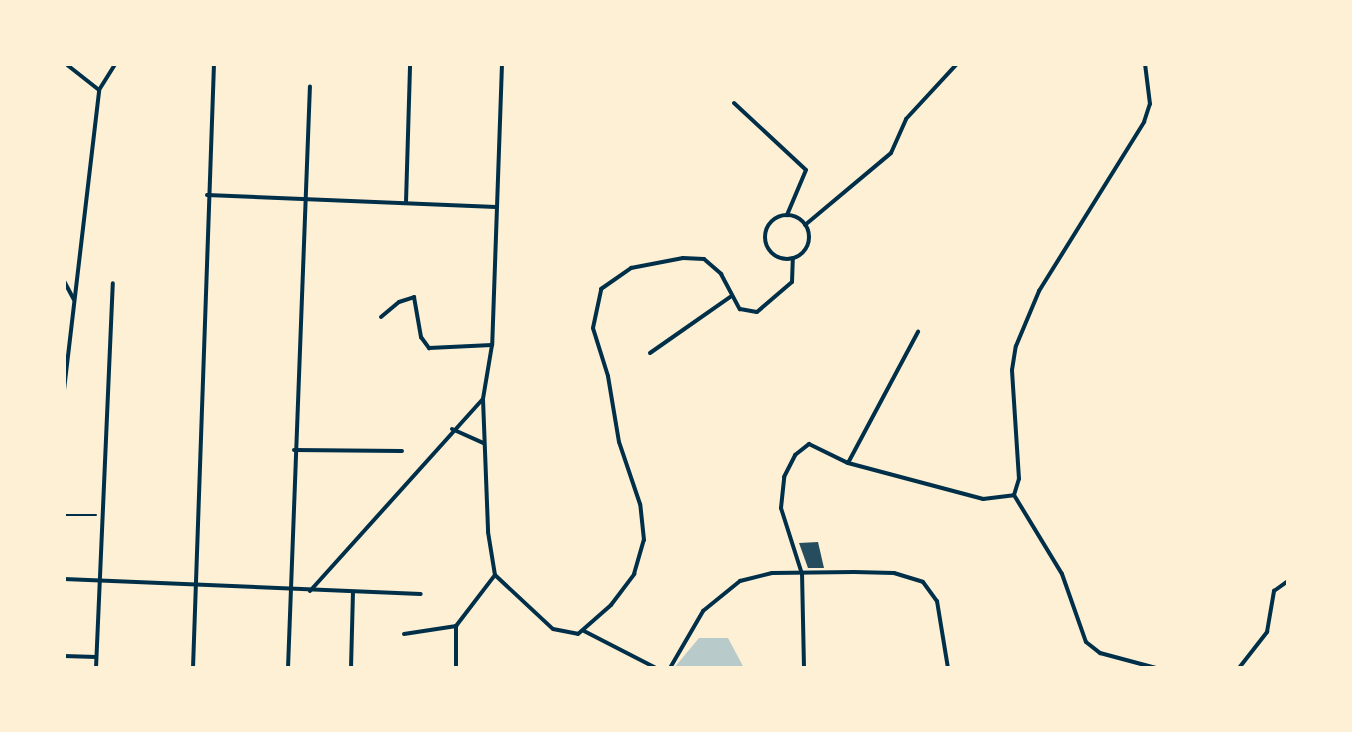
<!DOCTYPE html>
<style>
body{margin:0}
#map{position:relative;width:1352px;height:732px;overflow:hidden;background:#fdf0d5;font-family:Raleway,sans-serif}
div>[style]{position:absolute}
.green>*{inset:0;background:#b9caca}
.building>*{inset:0;background:#264d5e}
.path>*{height:2px;margin:-1px;padding:0 1px;transform-origin:1px;border-radius:1px;background:#003049}
.minor>*{height:4px;margin:-2px;padding:0 2px;transform-origin:2px;border-radius:2px;background:#003049}
.minor>.ring{margin:-2px;padding:0;box-sizing:content-box;background:none;border:4px solid #003049;border-radius:50%}
span{translate:-50% -50%;white-space:nowrap;text-align:center;line-height:1.15;-webkit-text-stroke:6px #fdf0d5;paint-order:stroke}
.frame{position:absolute;inset:0;border:66px solid #fdf0d5;pointer-events:none}
</style>
<div id="map">
<div class="green">
<div style="clip-path:polygon(699px 638px,728px 638px,744px 668px,674px 668px)"></div>
</div>
<div class="building">
<div style="clip-path:polygon(818px 542px,824px 568px,808px 568px,799px 543px)"></div>
</div>
<div class="path">
<div style="left:64px;top:515px;width:32px"></div>
</div>
<div class="minor">
<div style="left:66px;top:64px;width:42px;rotate:38.2deg"></div>
<div style="left:502px;top:64px;width:281px;rotate:92deg"></div>
<div style="left:492px;top:345px;width:55px;rotate:99.5deg"></div>
<div style="left:483px;top:399px;width:133px;rotate:87.8deg"></div>
<div style="left:488px;top:532px;width:44px;rotate:80.8deg"></div>
<div style="left:495px;top:575px;width:79px;rotate:43deg"></div>
<div style="left:553px;top:629px;width:25px;rotate:11deg"></div>
<div style="left:578px;top:634px;width:44px;rotate:-41.3deg"></div>
<div style="left:611px;top:605px;width:39px;rotate:-53deg"></div>
<div style="left:634px;top:574px;width:35px;rotate:-74deg"></div>
<div style="left:644px;top:540px;width:36px;rotate:-96deg"></div>
<div style="left:640px;top:504px;width:65px;rotate:-108.7deg"></div>
<div style="left:619px;top:442px;width:67px;rotate:-99.5deg"></div>
<div style="left:608px;top:376px;width:50px;rotate:-107.4deg"></div>
<div style="left:593px;top:328px;width:40px;rotate:-78deg"></div>
<div style="left:601px;top:289px;width:37px;rotate:-35deg"></div>
<div style="left:631px;top:268px;width:53px;rotate:-10.9deg"></div>
<div style="left:683px;top:258px;width:21px;rotate:3deg"></div>
<div style="left:704px;top:259px;width:23px;rotate:41deg"></div>
<div style="left:721px;top:274px;width:40px;rotate:62deg"></div>
<div style="left:740px;top:309px;width:17px;rotate:10deg"></div>
<div style="left:757px;top:312px;width:46px;rotate:-40.6deg"></div>
<div style="left:792px;top:282px;width:24px;rotate:-88deg"></div>
<div style="left:734px;top:103px;width:98px;rotate:42.9deg"></div>
<div style="left:806px;top:170px;width:49px;rotate:112.9deg"></div>
<div style="left:207px;top:195px;width:289px;rotate:2.4deg"></div>
<div style="left:406px;top:202px;width:138px;rotate:-88.3deg"></div>
<div class="ring" style="left:765px;top:215px;width:40px;height:40px"></div>
<div style="left:805px;top:225px;width:112px;rotate:-39.9deg"></div>
<div style="left:891px;top:153px;width:37px;rotate:-66deg"></div>
<div style="left:906px;top:119px;width:75px;rotate:-47.2deg"></div>
<div style="left:64px;top:281px;width:21px;rotate:62deg"></div>
<div style="left:381px;top:317px;width:23px;rotate:-40deg"></div>
<div style="left:399px;top:302px;width:16px;rotate:-18deg"></div>
<div style="left:414px;top:297px;width:41px;rotate:80.1deg"></div>
<div style="left:421px;top:337px;width:14px;rotate:54deg"></div>
<div style="left:429px;top:348px;width:63px;rotate:-2.7deg"></div>
<div style="left:650px;top:353px;width:98px;rotate:-35deg"></div>
<div style="left:64px;top:390px;width:302px;rotate:-83.3deg"></div>
<div style="left:99px;top:90px;width:31px;rotate:-58deg"></div>
<div style="left:452px;top:429px;width:34px;rotate:24deg"></div>
<div style="left:294px;top:450px;width:108px;rotate:0.5deg"></div>
<div style="left:848px;top:463px;width:149px;rotate:-61.9deg"></div>
<div style="left:1014px;top:495px;width:92px;rotate:58.7deg"></div>
<div style="left:1062px;top:574px;width:72px;rotate:70.6deg"></div>
<div style="left:1086px;top:642px;width:18px;rotate:38deg"></div>
<div style="left:1100px;top:653px;width:58px;rotate:15deg"></div>
<div style="left:64px;top:579px;width:357px;rotate:2.4deg"></div>
<div style="left:310px;top:591px;width:258px;rotate:-48deg"></div>
<div style="left:584px;top:631px;width:81px;rotate:27.2deg"></div>
<div style="left:404px;top:634px;width:53px;rotate:-8.7deg"></div>
<div style="left:64px;top:656px;width:32px;rotate:2deg"></div>
<div style="left:96px;top:668px;width:385px;rotate:-87.5deg"></div>
<div style="left:193px;top:668px;width:604px;rotate:-88.01deg"></div>
<div style="left:288px;top:668px;width:582px;rotate:-87.84deg"></div>
<div style="left:351px;top:668px;width:76px;rotate:-88.5deg"></div>
<div style="left:456px;top:668px;width:42px;rotate:-90deg"></div>
<div style="left:456px;top:626px;width:64px;rotate:-52.6deg"></div>
<div style="left:670px;top:668px;width:66px;rotate:-59.9deg"></div>
<div style="left:703px;top:611px;width:48px;rotate:-39deg"></div>
<div style="left:740px;top:581px;width:33px;rotate:-14deg"></div>
<div style="left:772px;top:573px;width:82px;rotate:-0.7deg"></div>
<div style="left:854px;top:572px;width:40px;rotate:1.4deg"></div>
<div style="left:894px;top:573px;width:30px;rotate:17deg"></div>
<div style="left:923px;top:582px;width:24px;rotate:54deg"></div>
<div style="left:937px;top:601px;width:68px;rotate:80.7deg"></div>
<div style="left:804px;top:668px;width:94px;rotate:-91.2deg"></div>
<div style="left:802px;top:574px;width:69px;rotate:-107.7deg"></div>
<div style="left:781px;top:508px;width:31px;rotate:-84deg"></div>
<div style="left:784px;top:477px;width:25px;rotate:-63deg"></div>
<div style="left:795px;top:455px;width:18px;rotate:-38deg"></div>
<div style="left:809px;top:444px;width:43px;rotate:26deg"></div>
<div style="left:848px;top:463px;width:140px;rotate:14.9deg"></div>
<div style="left:983px;top:499px;width:31px;rotate:-7deg"></div>
<div style="left:1014px;top:495px;width:17px;rotate:-73deg"></div>
<div style="left:1019px;top:479px;width:109px;rotate:-93.7deg"></div>
<div style="left:1012px;top:370px;width:24px;rotate:-81deg"></div>
<div style="left:1016px;top:346px;width:60px;rotate:-67.3deg"></div>
<div style="left:1039px;top:291px;width:199px;rotate:-58.1deg"></div>
<div style="left:1144px;top:122px;width:19px;rotate:-72deg"></div>
<div style="left:1150px;top:104px;width:40px;rotate:-97.1deg"></div>
<div style="left:1239px;top:668px;width:46px;rotate:-52.1deg"></div>
<div style="left:1267px;top:632px;width:42px;rotate:-80.3deg"></div>
<div style="left:1274px;top:591px;width:17px;rotate:-36deg"></div>
</div>
<div class="frame"></div>
</div>
